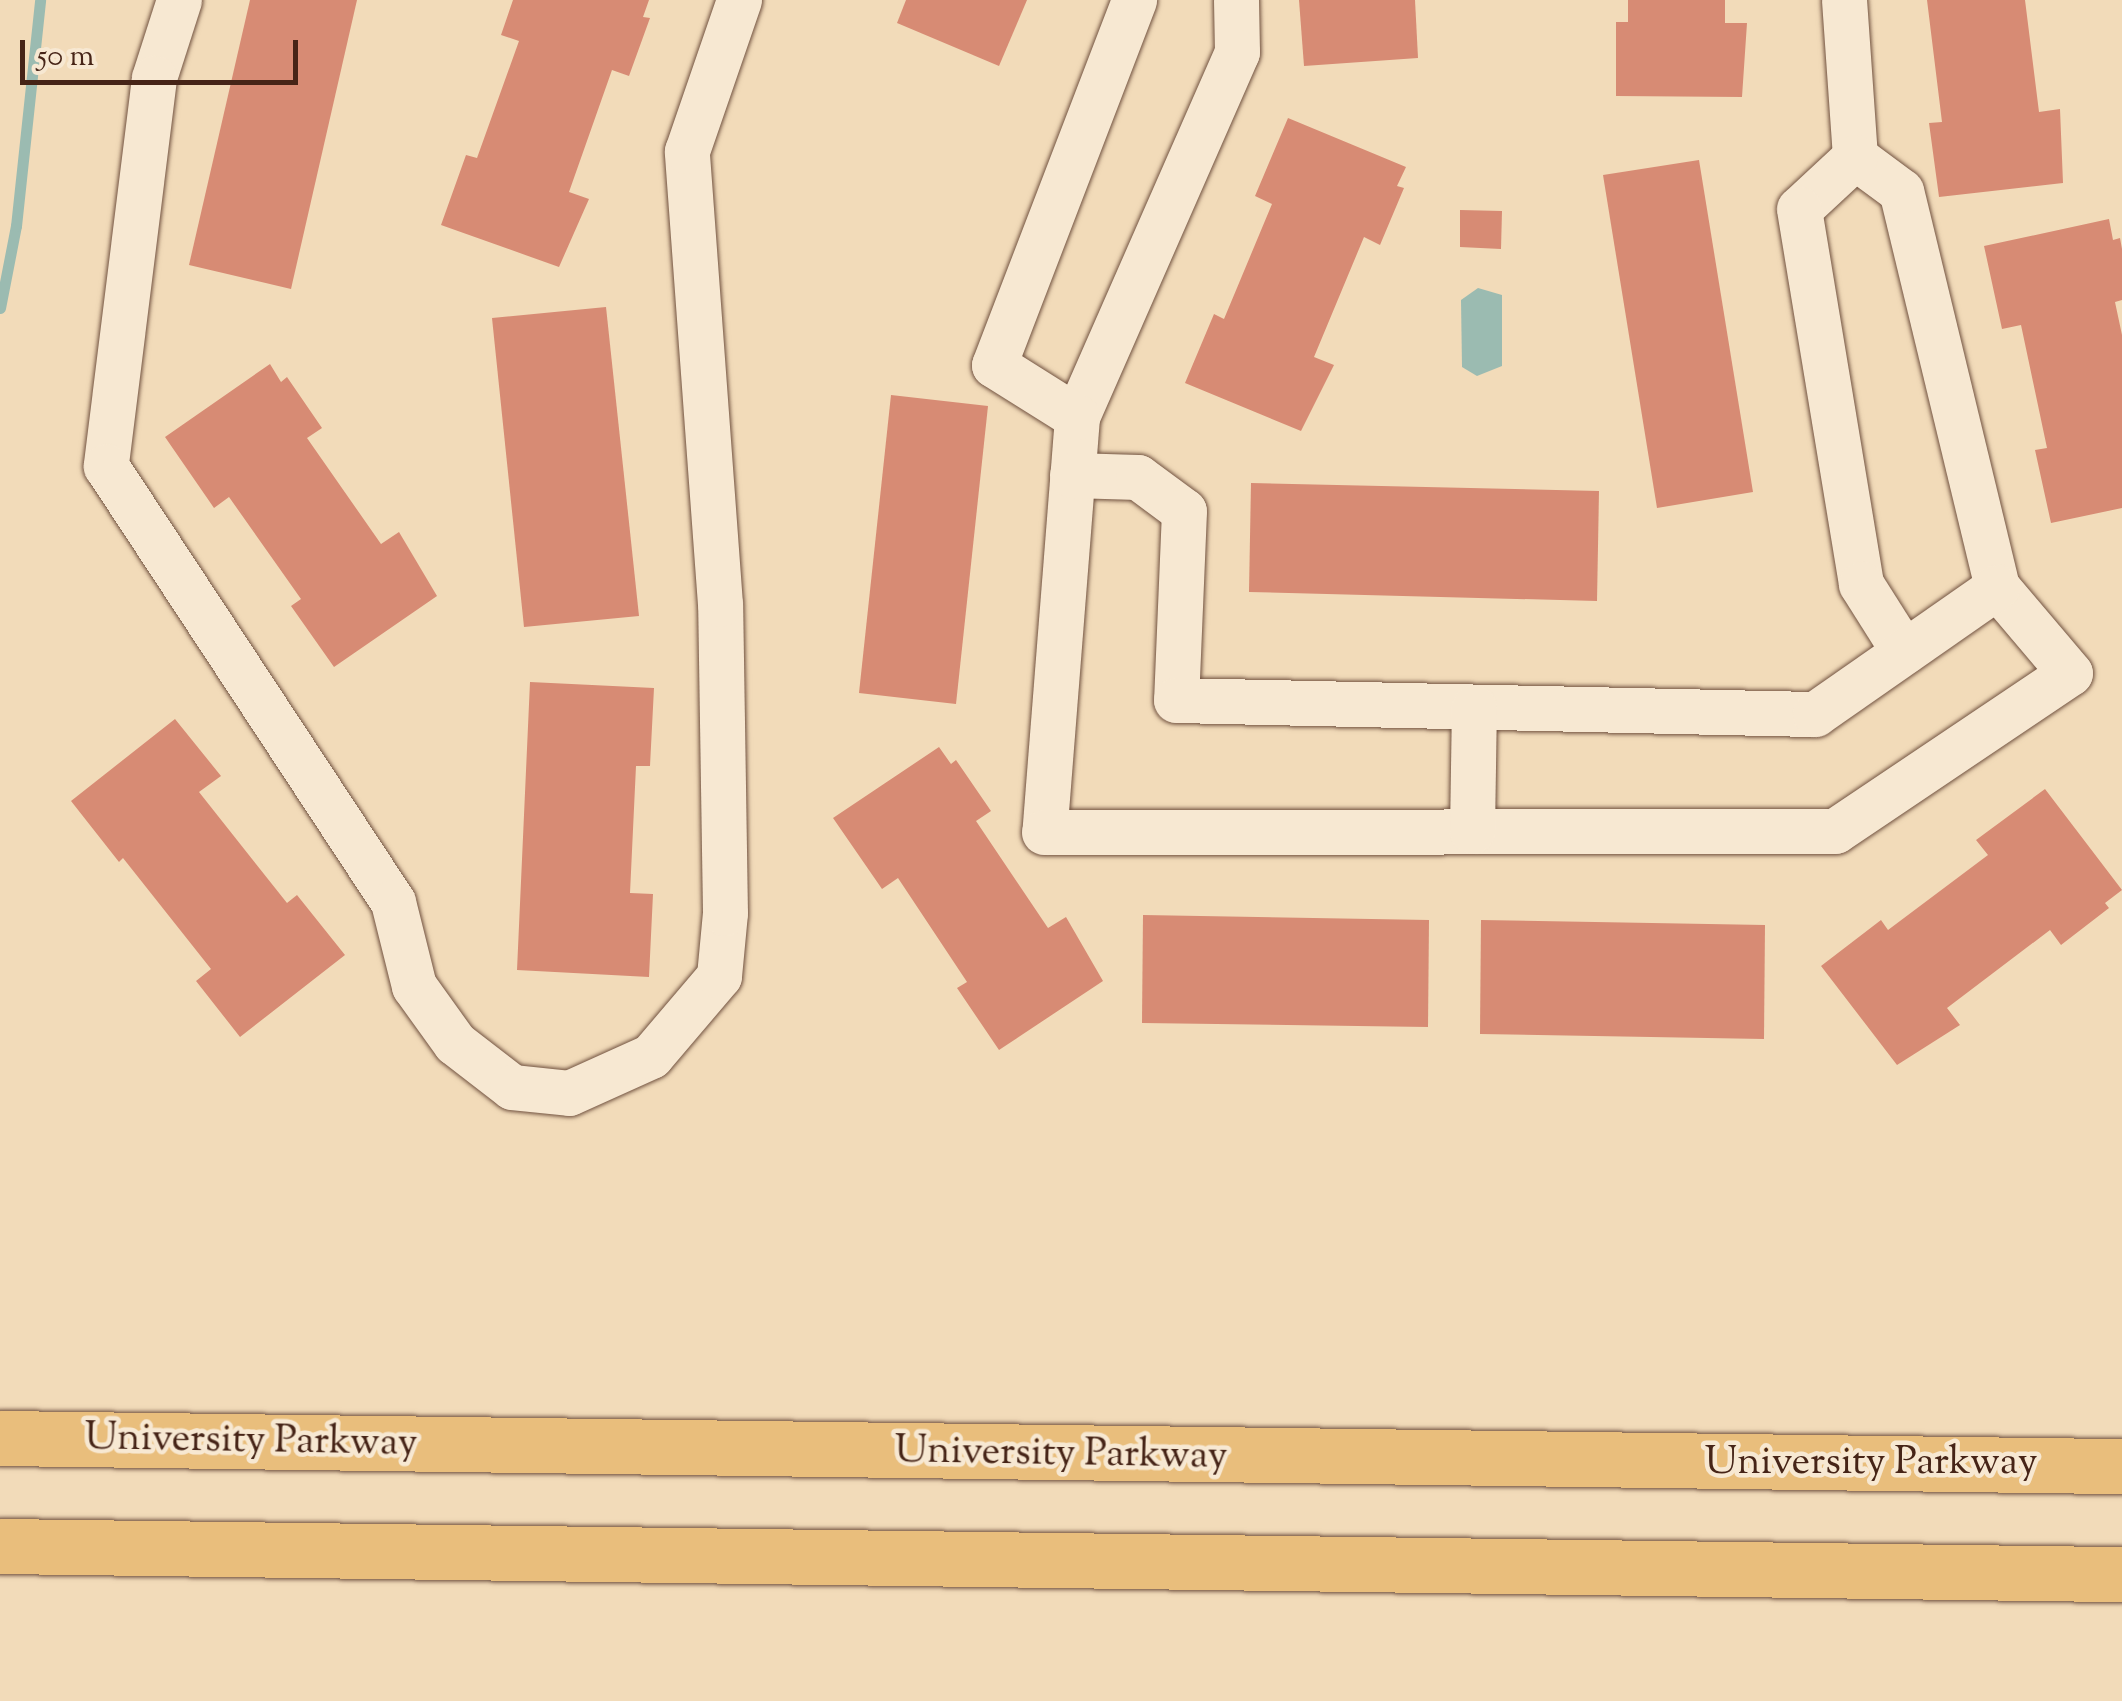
<!DOCTYPE html>
<style>
body{margin:0}
#map{position:relative;width:2122px;height:1701px;overflow:hidden;background:#f2dbb9;font-family:"Sorts Mill Goudy",serif}
div>[style]{position:absolute}
.water>*{inset:0;background:#9bbbb1}
.stream>*{height:11px;margin:-5.5px;padding:0 5.5px;transform-origin:5.5px;border-radius:5.5px;background:#9bbbb1}
.building>*{inset:0;background:#d78b74}
.roads{filter:drop-shadow(0 0 2px #715240) drop-shadow(0 0 2px #715240)}
.minor>*{height:45px;margin:-22.5px;padding:0 22.5px;transform-origin:22.5px;border-radius:22.5px;background:#f7e8d2}
.motorway>*{height:55px;margin:-27.5px;padding:0 27.5px;transform-origin:27.5px;border-radius:27.5px;background:#e9be7c}
span{translate:-50% -50%;white-space:nowrap;text-align:center;line-height:1.15;-webkit-text-stroke:9px #f7e8d2;paint-order:stroke}
.street-label{font-size:40px;color:#462417}
.scale{position:absolute;left:20px;top:40px;width:278px;height:45px;box-sizing:border-box;border:5px solid #462417;border-top:0;padding-left:12px;font-size:30px;line-height:35px;white-space:nowrap;color:#462417;-webkit-text-stroke:8px #f7e8d2;paint-order:stroke}
</style>
<div id="map">
<div class="water">
<div style="clip-path:polygon(1478px 288px,1502px 295px,1502px 366px,1477px 376px,1462px 367px,1461px 300px)"></div>
</div>
<div class="stream">
<div style="left:0;top:308px;width:84px;rotate:-79deg"></div>
<div style="left:16px;top:226px;width:227px;rotate:-83.9deg"></div>
</div>
<div class="building">
<div style="clip-path:polygon(250px 0,357px 0,291px 289px,189px 265px)"></div>
<div style="clip-path:polygon(513px 0,649px 0,643px 17px,650px 18px,629px 76px,612px 70px,569px 192px,589px 199px,559px 267px,441px 225px,466px 155px,477px 158px,519px 41px,501px 35px)"></div>
<div style="clip-path:polygon(906px 0,1027px 0,999px 66px,897px 23px)"></div>
<div style="clip-path:polygon(1299px 0,1415px 0,1418px 58px,1304px 66px)"></div>
<div style="clip-path:polygon(1628px 0,1725px 0,1725px 23px,1747px 23px,1742px 97px,1616px 96px,1616px 22px,1628px 22px)"></div>
<div style="clip-path:polygon(1927px 0,2025px 0,2039px 112px,2060px 109px,2063px 183px,1939px 197px,1929px 123px,1942px 122px)"></div>
<div style="clip-path:polygon(1288px 118px,1406px 167px,1397px 186px,1404px 188px,1380px 245px,1364px 237px,1314px 357px,1334px 365px,1301px 431px,1185px 383px,1214px 314px,1224px 319px,1272px 204px,1255px 196px)"></div>
<div style="clip-path:polygon(1699px 160px,1753px 492px,1657px 508px,1603px 175px)"></div>
<div style="clip-path:polygon(1460px 210px,1502px 211px,1501px 249px,1460px 247px)"></div>
<div style="clip-path:polygon(2109px 219px,2113px 240px,2120px 238px,2122px 249px,2122px 300px,2115px 302px,2122px 335px,2122px 508px,2051px 523px,2035px 450px,2047px 448px,2021px 325px,2002px 329px,1984px 246px)"></div>
<div style="clip-path:polygon(606px 307px,639px 616px,524px 627px,492px 318px)"></div>
<div style="clip-path:polygon(270px 364px,281px 382px,287px 377px,322px 428px,307px 438px,381px 544px,399px 532px,437px 596px,334px 667px,291px 606px,301px 599px,229px 497px,214px 508px,165px 437px)"></div>
<div style="clip-path:polygon(891px 395px,988px 406px,956px 704px,859px 693px)"></div>
<div style="clip-path:polygon(1251px 483px,1599px 491px,1597px 601px,1249px 592px)"></div>
<div style="clip-path:polygon(530px 682px,654px 688px,650px 766px,636px 766px,630px 893px,653px 894px,649px 977px,517px 970px)"></div>
<div style="clip-path:polygon(175px 719px,221px 776px,199px 792px,287px 903px,297px 895px,345px 955px,240px 1037px,196px 981px,211px 969px,123px 858px,119px 862px,71px 801px)"></div>
<div style="clip-path:polygon(939px 747px,951px 764px,956px 760px,991px 811px,976px 821px,1048px 928px,1066px 917px,1103px 981px,999px 1050px,957px 988px,967px 982px,898px 878px,882px 889px,833px 818px)"></div>
<div style="clip-path:polygon(2045px 789px,2122px 890px,2105px 903px,2109px 908px,2061px 945px,2050px 930px,1947px 1008px,1960px 1025px,1897px 1065px,1821px 966px,1881px 920px,1888px 930px,1988px 855px,1976px 840px)"></div>
<div style="clip-path:polygon(1143px 915px,1429px 920px,1428px 1027px,1142px 1023px)"></div>
<div style="clip-path:polygon(1481px 920px,1765px 925px,1764px 1039px,1480px 1034px)"></div>
</div>
<div class="roads">
<div class="minor">
<div style="left:179px;top:0;width:82px;rotate:107.8deg"></div>
<div style="left:154px;top:78px;width:391px;rotate:97.1deg"></div>
<div style="left:106px;top:466px;width:522px;rotate:56.64deg"></div>
<div style="left:393px;top:902px;width:87px;rotate:76deg"></div>
<div style="left:414px;top:986px;width:70px;rotate:54.3deg"></div>
<div style="left:455px;top:1043px;width:72px;rotate:37.7deg"></div>
<div style="left:512px;top:1087px;width:57px;rotate:6deg"></div>
<div style="left:569px;top:1093px;width:90px;rotate:-24.3deg"></div>
<div style="left:651px;top:1056px;width:105px;rotate:-49.6deg"></div>
<div style="left:719px;top:976px;width:63px;rotate:-84.6deg"></div>
<div style="left:725px;top:913px;width:309px;rotate:-90.9deg"></div>
<div style="left:720px;top:604px;width:454px;rotate:-94.2deg"></div>
<div style="left:687px;top:151px;width:160px;rotate:-71deg"></div>
<div style="left:1236px;top:0;width:52px;rotate:88.9deg"></div>
<div style="left:1237px;top:52px;width:399px;rotate:113.7deg"></div>
<div style="left:1077px;top:417px;width:416px;rotate:94.5deg"></div>
<div style="left:1044px;top:832px;width:791px;rotate:-0.07deg"></div>
<div style="left:1835px;top:831px;width:283px;rotate:-33.9deg"></div>
<div style="left:2070px;top:673px;width:113px;rotate:-130.3deg"></div>
<div style="left:1997px;top:587px;width:407px;rotate:-103.6deg"></div>
<div style="left:1901px;top:191px;width:57px;rotate:-143.5deg"></div>
<div style="left:1855px;top:157px;width:157px;rotate:-94deg"></div>
<div style="left:1855px;top:157px;width:76px;rotate:137.1deg"></div>
<div style="left:1799px;top:209px;width:380px;rotate:80.6deg"></div>
<div style="left:1861px;top:584px;width:80px;rotate:57.7deg"></div>
<div style="left:1077px;top:417px;width:98px;rotate:-147.9deg"></div>
<div style="left:994px;top:365px;width:391px;rotate:-69deg"></div>
<div style="left:1072px;top:475px;width:66px;rotate:1.7deg"></div>
<div style="left:1138px;top:477px;width:57px;rotate:36.5deg"></div>
<div style="left:1184px;top:511px;width:189px;rotate:92.4deg"></div>
<div style="left:1176px;top:700px;width:639px;rotate:1.26deg"></div>
<div style="left:1815px;top:714px;width:222px;rotate:-34.9deg"></div>
<div style="left:1472px;top:831px;width:124px;rotate:-89.1deg"></div>
</div>
<div class="motorway">
<div style="left:0;top:1438px;width:2122px;rotate:0.76deg"></div>
<div style="left:0;top:1546px;width:2122px;rotate:0.76deg"></div>
</div>
</div>
<div class="street-label">
<span style="left:251px;top:1442px;rotate:1deg">University Parkway</span>
<span style="left:1061px;top:1455px;rotate:1deg">University Parkway</span>
<span style="left:1871px;top:1464px">University Parkway</span>
</div>
<div class="scale">50 m</div>
</div>
